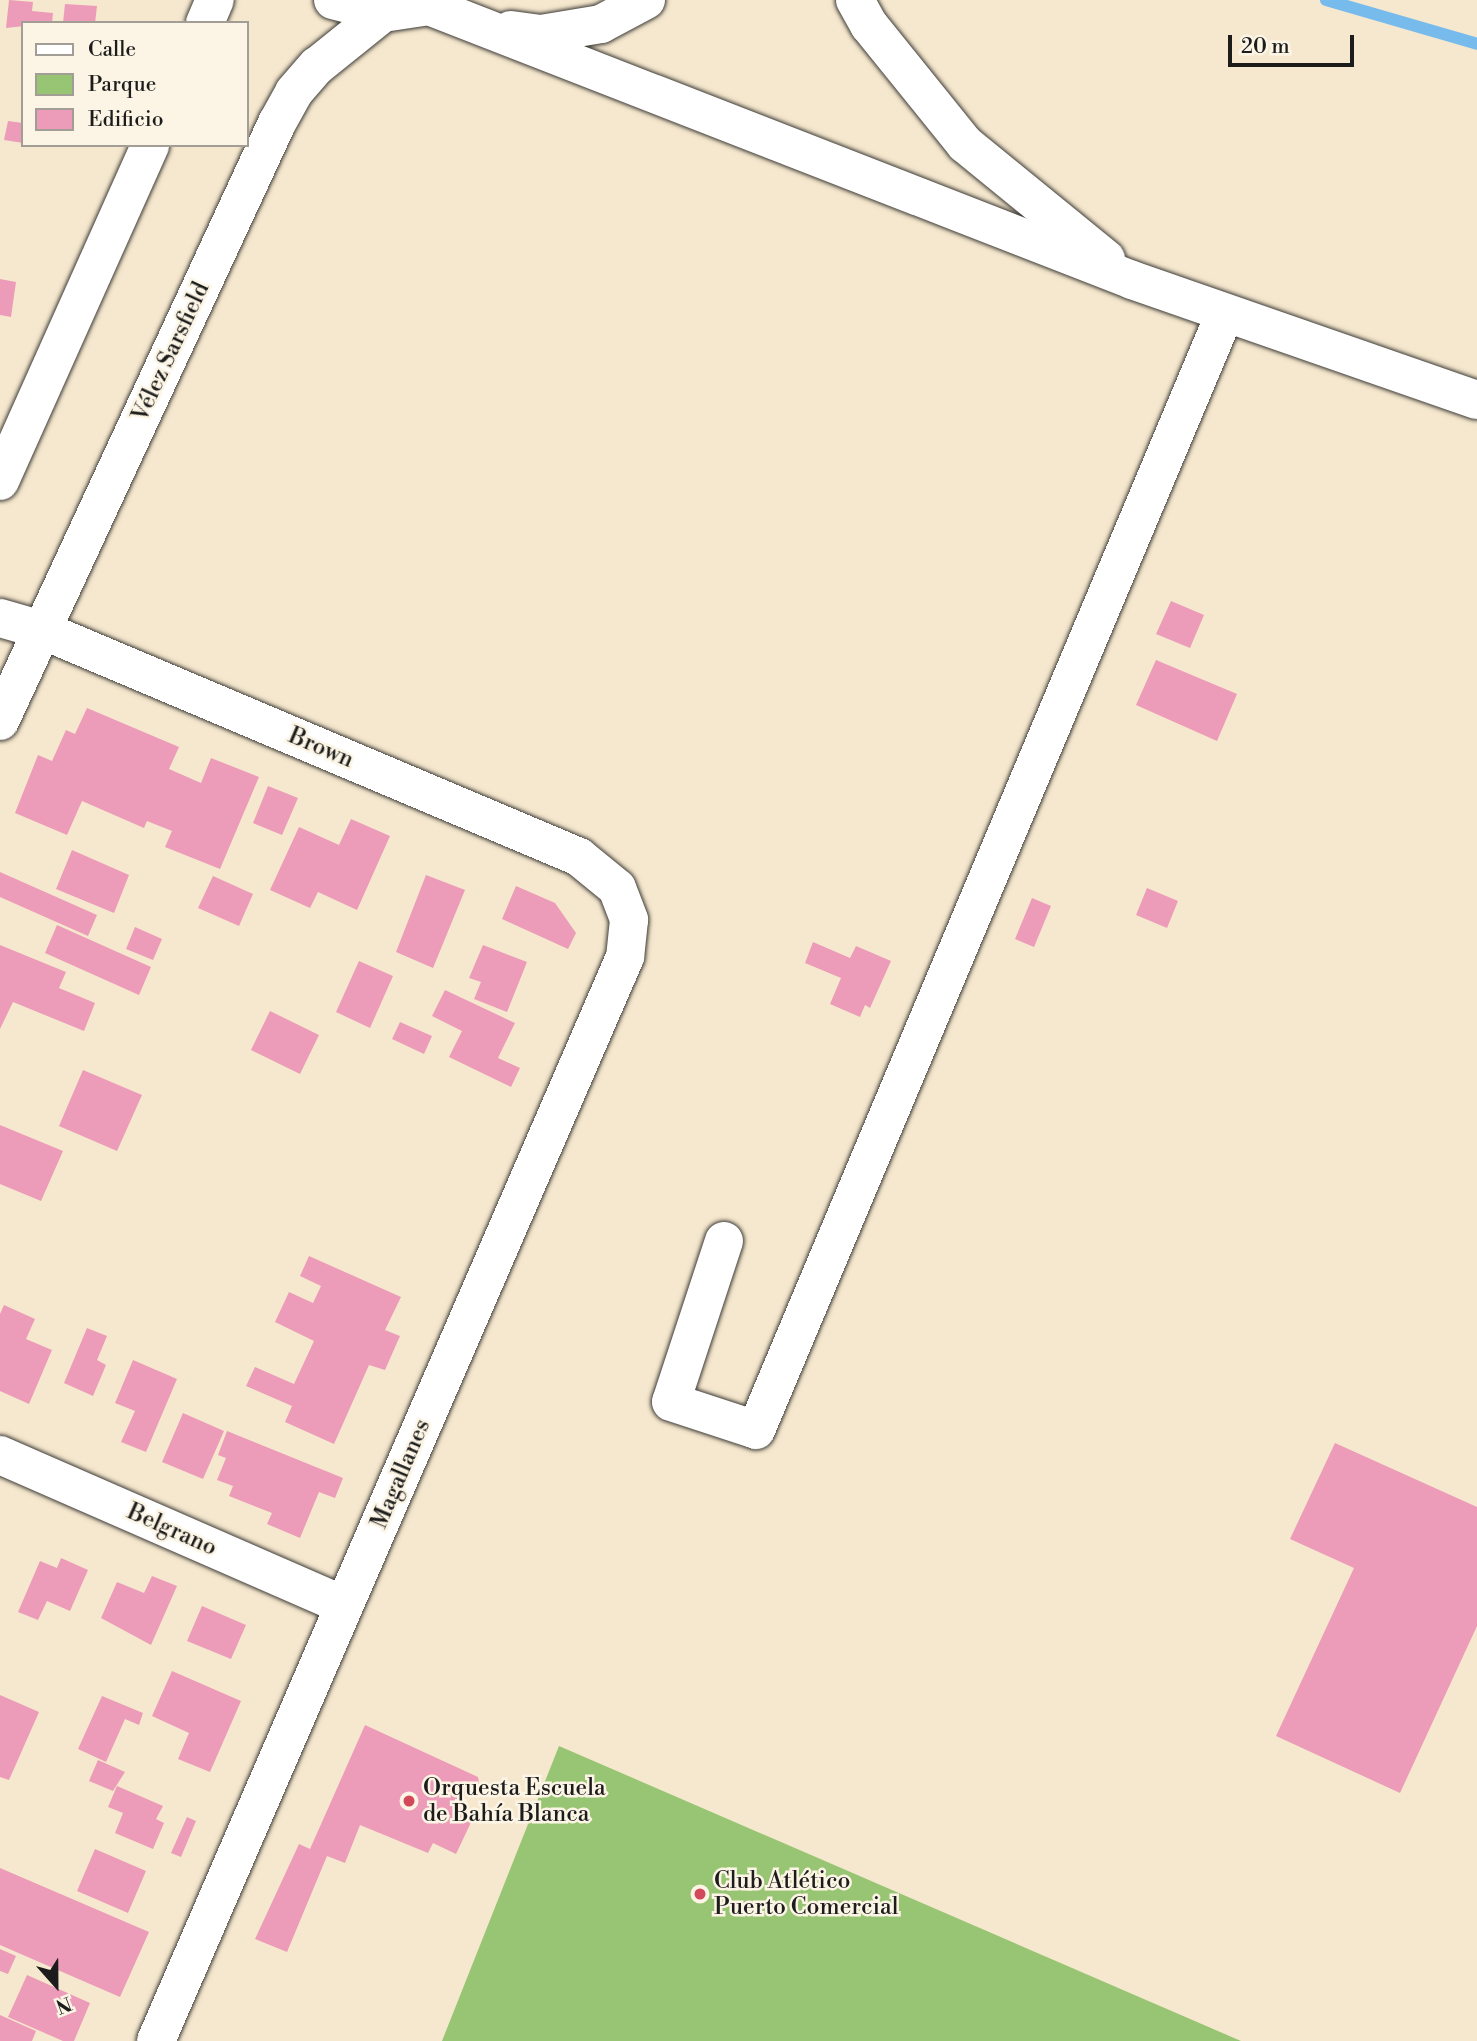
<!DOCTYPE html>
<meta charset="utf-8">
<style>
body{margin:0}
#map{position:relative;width:1477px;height:2041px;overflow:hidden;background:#f6e8ce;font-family:"Libre Bodoni",serif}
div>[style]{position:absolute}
.green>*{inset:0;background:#98c573}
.stream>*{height:12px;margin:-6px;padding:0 6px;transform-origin:6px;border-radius:6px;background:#77bbed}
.building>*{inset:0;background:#ec9cb8}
.roads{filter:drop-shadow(0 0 2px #3d3b37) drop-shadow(0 0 2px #3d3b37)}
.minor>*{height:38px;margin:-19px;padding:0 19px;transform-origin:19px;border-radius:19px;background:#fff}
.major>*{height:38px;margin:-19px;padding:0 19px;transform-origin:19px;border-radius:19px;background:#fff}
.dots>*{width:19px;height:19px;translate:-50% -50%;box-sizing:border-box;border:4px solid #fcf5e5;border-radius:50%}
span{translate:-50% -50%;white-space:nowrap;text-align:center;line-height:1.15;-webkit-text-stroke:5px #fcf5e5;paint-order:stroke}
.street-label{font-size:23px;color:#1c1c1c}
.poi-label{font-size:23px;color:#1c1c1c}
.left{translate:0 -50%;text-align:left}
.legend{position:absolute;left:21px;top:21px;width:228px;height:126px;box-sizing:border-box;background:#fcf5e5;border:2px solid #a29e95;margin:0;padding:9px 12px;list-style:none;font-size:21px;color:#1c1c1c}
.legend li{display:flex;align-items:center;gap:14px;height:35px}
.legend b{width:35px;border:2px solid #a29e95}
.north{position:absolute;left:21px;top:1950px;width:70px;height:70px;-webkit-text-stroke:5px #fcf5e5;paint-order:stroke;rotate:159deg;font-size:19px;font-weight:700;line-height:28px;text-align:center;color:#1c1c1c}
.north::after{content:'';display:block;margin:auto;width:24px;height:32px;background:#1c1c1c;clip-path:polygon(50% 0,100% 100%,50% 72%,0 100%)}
.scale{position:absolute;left:1228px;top:35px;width:126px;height:32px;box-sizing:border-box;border:4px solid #1c1c1c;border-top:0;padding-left:9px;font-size:21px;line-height:24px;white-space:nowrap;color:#1c1c1c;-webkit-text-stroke:5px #fcf5e5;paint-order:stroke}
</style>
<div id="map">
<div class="green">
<div style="clip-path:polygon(559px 1746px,1241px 2041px,442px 2041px)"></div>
</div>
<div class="stream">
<div style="left:1326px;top:0;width:157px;rotate:16.2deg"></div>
</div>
<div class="building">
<div style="clip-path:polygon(9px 0,33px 2px,32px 11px,53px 13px,52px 23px,6px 28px)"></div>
<div style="clip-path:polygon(65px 4px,97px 6px,95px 23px,63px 23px)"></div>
<div style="clip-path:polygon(8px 121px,23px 123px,23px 143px,4px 140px)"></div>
<div style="clip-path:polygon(0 279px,16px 282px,11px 317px,0 315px)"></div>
<div style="clip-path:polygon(1171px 601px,1204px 615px,1190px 648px,1156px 634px)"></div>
<div style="clip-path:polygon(1156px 660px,1237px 694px,1217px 741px,1136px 705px)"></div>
<div style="clip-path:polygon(87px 708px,179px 747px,169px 769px,201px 783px,211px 758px,259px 777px,220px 869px,165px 847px,172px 831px,147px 821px,144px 828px,82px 801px,67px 835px,15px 813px,38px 755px,52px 761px,66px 730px,75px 734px)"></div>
<div style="clip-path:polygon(268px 786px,298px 798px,282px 835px,253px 823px)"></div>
<div style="clip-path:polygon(351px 819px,390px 836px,357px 910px,318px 892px,310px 908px,270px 890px,299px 827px,339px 845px)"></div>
<div style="clip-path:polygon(72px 850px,129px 875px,114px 913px,56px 889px)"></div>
<div style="clip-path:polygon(0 872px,97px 915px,88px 936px,0 897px)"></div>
<div style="clip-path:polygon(426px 875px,465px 890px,433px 968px,396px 952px)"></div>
<div style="clip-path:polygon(213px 876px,253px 894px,239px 926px,198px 908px)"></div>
<div style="clip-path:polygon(516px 886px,555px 903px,576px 933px,568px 949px,502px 919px)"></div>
<div style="clip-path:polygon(1147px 888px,1178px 901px,1167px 928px,1136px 915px)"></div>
<div style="clip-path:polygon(1032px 898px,1051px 906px,1034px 947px,1015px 939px)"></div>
<div style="clip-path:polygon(57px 925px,151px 967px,139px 995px,45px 953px)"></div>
<div style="clip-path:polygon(135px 927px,162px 939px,153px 960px,126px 949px)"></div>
<div style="clip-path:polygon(813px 942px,850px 958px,856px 946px,891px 961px,870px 1008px,865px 1005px,860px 1017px,830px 1004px,841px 978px,805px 963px)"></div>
<div style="clip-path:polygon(0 945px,66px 972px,59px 988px,95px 1003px,84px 1031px,13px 1002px,0 1029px)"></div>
<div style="clip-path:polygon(483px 945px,527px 962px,507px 1012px,474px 999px,481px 982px,469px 978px)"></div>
<div style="clip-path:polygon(359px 961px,393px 976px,370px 1028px,336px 1012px)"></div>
<div style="clip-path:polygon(445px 990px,515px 1023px,498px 1058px,520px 1068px,511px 1087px,449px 1057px,462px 1031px,432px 1016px)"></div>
<div style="clip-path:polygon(270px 1011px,319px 1035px,300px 1074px,251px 1050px)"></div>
<div style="clip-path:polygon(400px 1022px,432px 1036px,424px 1054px,392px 1039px)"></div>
<div style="clip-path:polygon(83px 1070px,142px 1095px,117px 1151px,59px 1126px)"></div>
<div style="clip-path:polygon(0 1125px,63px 1151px,41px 1201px,0 1184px)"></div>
<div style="clip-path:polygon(309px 1256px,401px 1297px,385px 1330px,400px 1336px,385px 1370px,369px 1365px,334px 1444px,285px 1422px,292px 1406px,246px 1386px,255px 1367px,294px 1384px,314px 1341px,275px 1322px,289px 1292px,313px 1303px,321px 1286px,300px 1276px)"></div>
<div style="clip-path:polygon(4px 1305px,35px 1319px,26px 1339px,52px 1350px,29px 1404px,0 1391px,0 1314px)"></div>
<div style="clip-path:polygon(87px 1328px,107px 1336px,97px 1360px,106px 1365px,93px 1396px,64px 1383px)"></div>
<div style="clip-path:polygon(133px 1360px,177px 1379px,146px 1452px,121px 1442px,135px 1411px,115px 1403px)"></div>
<div style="clip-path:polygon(183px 1413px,224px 1431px,203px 1479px,162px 1462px)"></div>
<div style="clip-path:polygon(227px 1431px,343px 1478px,335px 1498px,319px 1492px,300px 1538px,267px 1524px,272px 1513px,229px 1496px,233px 1486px,217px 1480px,226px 1458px,218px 1455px)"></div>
<div style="clip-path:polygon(1335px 1443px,1477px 1507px,1477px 1626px,1400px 1793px,1276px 1736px,1354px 1568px,1290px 1539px)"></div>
<div style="clip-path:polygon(61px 1558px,88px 1570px,70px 1611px,47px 1601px,38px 1620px,18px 1612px,40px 1561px,57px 1568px)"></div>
<div style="clip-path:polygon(152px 1576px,177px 1586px,151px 1645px,101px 1618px,117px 1582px,144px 1593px)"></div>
<div style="clip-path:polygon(202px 1606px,246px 1625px,231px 1659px,187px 1641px)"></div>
<div style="clip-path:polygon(172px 1671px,241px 1701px,210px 1772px,178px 1759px,189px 1733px,152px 1716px)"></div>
<div style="clip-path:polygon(0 1695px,39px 1712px,9px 1780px,0 1777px)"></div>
<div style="clip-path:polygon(102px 1696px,143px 1713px,139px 1725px,125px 1719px,106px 1762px,78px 1749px)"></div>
<div style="clip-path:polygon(365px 1725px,478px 1777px,481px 1793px,466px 1791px,459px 1807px,475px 1814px,456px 1854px,433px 1843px,428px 1853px,360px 1825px,345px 1863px,327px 1856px,287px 1952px,255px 1939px,299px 1844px,310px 1849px)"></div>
<div style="clip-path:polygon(98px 1760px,125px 1772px,113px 1791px,89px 1781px)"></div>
<div style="clip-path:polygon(117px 1786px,163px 1806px,156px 1819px,164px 1823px,153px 1849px,115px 1833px,123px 1813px,108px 1807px)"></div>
<div style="clip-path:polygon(187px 1817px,196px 1821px,181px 1857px,171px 1853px)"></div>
<div style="clip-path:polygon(95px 1849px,146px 1871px,128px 1913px,77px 1891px)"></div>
<div style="clip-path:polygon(0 1868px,149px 1932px,120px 1997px,0 1945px)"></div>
<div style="clip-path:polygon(0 1949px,16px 1956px,8px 1974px,0 1971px)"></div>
<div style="clip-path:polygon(27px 1975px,90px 2003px,74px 2041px,63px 2041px,8px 2017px)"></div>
<div style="clip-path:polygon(0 2015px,36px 2031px,32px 2041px,0 2041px)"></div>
</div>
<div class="roads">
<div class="minor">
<div style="left:205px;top:23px;width:25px;rotate:-67deg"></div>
<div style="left:0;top:481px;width:368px;rotate:-65.9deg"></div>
<div style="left:0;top:618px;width:44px;rotate:15.9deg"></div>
<div style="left:42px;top:630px;width:583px;rotate:22.91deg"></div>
<div style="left:579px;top:857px;width:49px;rotate:39.2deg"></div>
<div style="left:617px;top:888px;width:34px;rotate:69deg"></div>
<div style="left:629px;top:920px;width:37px;rotate:96deg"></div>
<div style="left:625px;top:957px;width:1181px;rotate:113.4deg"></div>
<div style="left:0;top:721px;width:659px;rotate:-65.15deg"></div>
<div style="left:277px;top:123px;width:35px;rotate:-61deg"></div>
<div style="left:294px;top:92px;width:35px;rotate:-49deg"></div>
<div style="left:317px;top:66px;width:85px;rotate:-38.8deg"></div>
<div style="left:724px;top:1241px;width:169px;rotate:108.2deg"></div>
<div style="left:671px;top:1402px;width:89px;rotate:18.2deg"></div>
<div style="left:756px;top:1430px;width:1211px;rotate:-67.22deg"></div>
<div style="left:0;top:1455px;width:375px;rotate:23.6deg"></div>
</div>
<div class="major">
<div style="left:333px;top:0;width:52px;rotate:14.6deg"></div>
<div style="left:383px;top:13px;width:47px;rotate:-8.7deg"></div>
<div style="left:422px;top:0;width:9px;rotate:41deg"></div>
<div style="left:429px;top:6px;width:755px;rotate:21.29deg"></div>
<div style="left:1132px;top:280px;width:365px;rotate:19.2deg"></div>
<div style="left:855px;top:0;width:29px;rotate:61deg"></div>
<div style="left:869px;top:25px;width:153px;rotate:51.1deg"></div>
<div style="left:965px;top:144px;width:182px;rotate:39.2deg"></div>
<div style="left:511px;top:30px;width:30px;rotate:8deg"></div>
<div style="left:541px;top:34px;width:61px;rotate:-9.5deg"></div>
<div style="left:601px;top:24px;width:51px;rotate:-28.1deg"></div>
</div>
</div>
<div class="dots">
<div style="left:409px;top:1801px;background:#d1495b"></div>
<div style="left:700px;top:1894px;background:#d1495b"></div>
</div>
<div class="street-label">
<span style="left:171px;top:352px;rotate:-65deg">Vélez Sarsfield</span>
<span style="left:321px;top:748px;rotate:23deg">Brown</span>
<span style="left:401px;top:1474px;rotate:-67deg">Magallanes</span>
<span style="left:172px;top:1530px;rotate:24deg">Belgrano</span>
</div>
<div class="poi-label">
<span class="left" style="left:423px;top:1801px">Orquesta Escuela<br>de Bahía Blanca</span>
<span class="left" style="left:714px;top:1894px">Club Atlético<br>Puerto Comercial</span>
</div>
<ul class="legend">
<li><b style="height:9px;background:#fff"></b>Calle</li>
<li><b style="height:19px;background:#98c573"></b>Parque</li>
<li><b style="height:19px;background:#ec9cb8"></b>Edificio</li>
</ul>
<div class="north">N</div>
<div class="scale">20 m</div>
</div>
